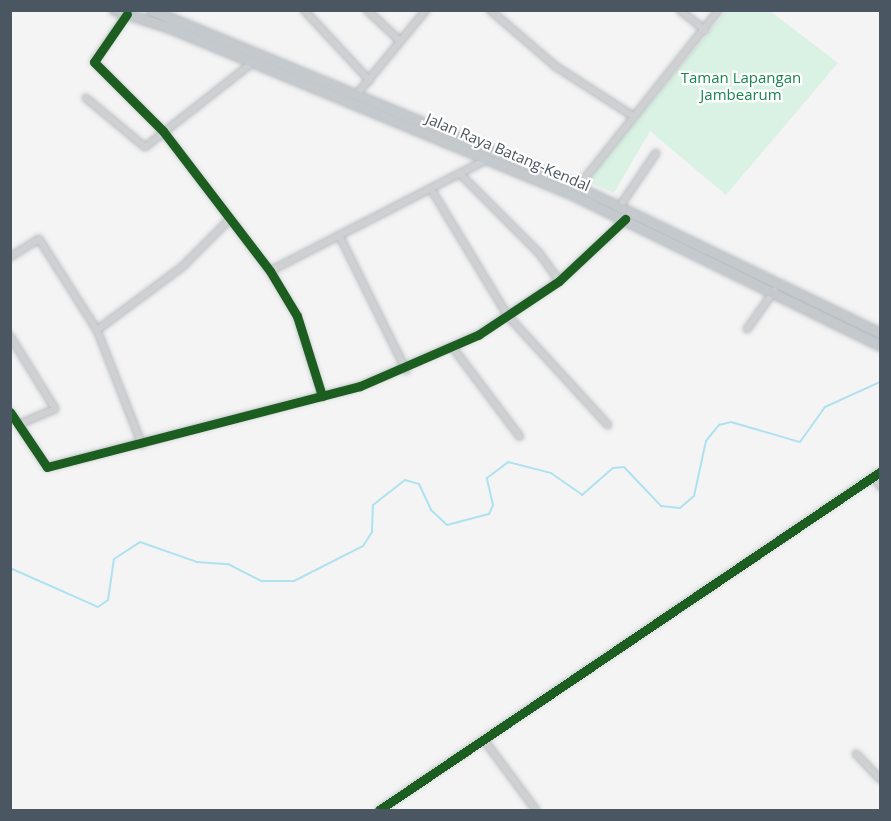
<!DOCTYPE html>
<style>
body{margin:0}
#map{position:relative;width:891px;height:821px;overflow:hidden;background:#f4f4f4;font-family:"Open Sans",sans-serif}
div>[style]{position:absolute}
.green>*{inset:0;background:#d9f2e3}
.stream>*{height:2px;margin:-1px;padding:0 1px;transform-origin:1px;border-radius:1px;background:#aee2f0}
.roads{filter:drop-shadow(0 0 2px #b9bec3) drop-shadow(0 0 2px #b9bec3)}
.minor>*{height:6px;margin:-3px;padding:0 3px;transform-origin:3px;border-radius:3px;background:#ced0d2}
.trunk>*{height:9px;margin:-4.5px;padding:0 4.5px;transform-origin:4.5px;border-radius:4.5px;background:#c4c9cd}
.cycleway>*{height:9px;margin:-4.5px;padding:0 4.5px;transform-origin:4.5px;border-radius:4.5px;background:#1b5e20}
span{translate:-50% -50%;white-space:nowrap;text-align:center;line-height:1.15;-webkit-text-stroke:4.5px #fff;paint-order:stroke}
.park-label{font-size:15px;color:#17864f}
.street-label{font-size:15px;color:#4a5661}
.frame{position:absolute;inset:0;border:12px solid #4a5661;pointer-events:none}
</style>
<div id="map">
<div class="green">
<div style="clip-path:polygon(726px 11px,770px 11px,838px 63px,726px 195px,650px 131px,614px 193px,586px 181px)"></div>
</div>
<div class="stream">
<div style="left:10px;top:568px;width:96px;rotate:23.9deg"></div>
<div style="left:98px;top:607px;width:12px;rotate:-35deg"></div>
<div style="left:108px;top:600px;width:41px;rotate:-81.7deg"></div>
<div style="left:114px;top:559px;width:31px;rotate:-33deg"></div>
<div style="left:140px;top:542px;width:60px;rotate:19.3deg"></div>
<div style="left:197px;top:562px;width:31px;rotate:4deg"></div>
<div style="left:228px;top:564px;width:38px;rotate:27deg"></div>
<div style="left:262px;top:581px;width:32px"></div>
<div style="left:294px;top:581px;width:77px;rotate:-26.9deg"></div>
<div style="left:363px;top:546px;width:17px;rotate:-57deg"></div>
<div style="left:372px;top:532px;width:27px;rotate:-88deg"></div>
<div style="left:373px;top:505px;width:41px;rotate:-38deg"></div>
<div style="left:405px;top:480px;width:15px;rotate:16deg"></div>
<div style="left:419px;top:484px;width:29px;rotate:65deg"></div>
<div style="left:431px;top:510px;width:22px;rotate:43deg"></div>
<div style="left:447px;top:525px;width:43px;rotate:-14.7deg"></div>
<div style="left:489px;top:514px;width:10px;rotate:-66deg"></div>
<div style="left:493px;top:505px;width:28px;rotate:-103deg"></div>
<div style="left:487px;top:478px;width:26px;rotate:-37deg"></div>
<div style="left:508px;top:462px;width:44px;rotate:14.3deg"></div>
<div style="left:551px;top:473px;width:38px;rotate:35deg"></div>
<div style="left:582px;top:495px;width:41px;rotate:-41.1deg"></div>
<div style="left:613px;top:468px;width:11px;rotate:-5deg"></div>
<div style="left:624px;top:467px;width:54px;rotate:46.5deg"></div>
<div style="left:661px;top:506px;width:19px;rotate:6deg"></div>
<div style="left:680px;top:508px;width:18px;rotate:-41deg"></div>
<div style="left:694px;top:496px;width:56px;rotate:-77.7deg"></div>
<div style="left:706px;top:441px;width:21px;rotate:-51deg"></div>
<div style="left:719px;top:425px;width:12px;rotate:-14deg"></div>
<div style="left:731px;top:422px;width:72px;rotate:16.2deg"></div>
<div style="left:800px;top:442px;width:43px;rotate:-54.5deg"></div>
<div style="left:825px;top:407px;width:60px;rotate:-24.4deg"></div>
</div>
<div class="roads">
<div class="minor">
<div style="left:304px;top:10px;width:96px;rotate:47.1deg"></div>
<div style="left:367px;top:10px;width:45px;rotate:43.2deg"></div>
<div style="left:490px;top:10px;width:86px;rotate:40.7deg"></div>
<div style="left:555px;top:66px;width:93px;rotate:32.7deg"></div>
<div style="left:680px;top:10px;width:32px;rotate:39deg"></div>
<div style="left:127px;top:14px;width:58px;rotate:124.5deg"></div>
<div style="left:94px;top:62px;width:98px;rotate:45deg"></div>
<div style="left:163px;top:131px;width:176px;rotate:52.6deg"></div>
<div style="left:270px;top:271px;width:52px;rotate:59deg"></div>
<div style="left:297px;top:316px;width:84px;rotate:72.6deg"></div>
<div style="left:357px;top:94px;width:109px;rotate:-50.6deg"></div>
<div style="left:86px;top:98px;width:77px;rotate:39.7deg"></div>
<div style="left:145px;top:147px;width:135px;rotate:-38.1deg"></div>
<div style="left:461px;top:175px;width:110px;rotate:45deg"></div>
<div style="left:539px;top:253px;width:34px;rotate:54deg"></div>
<div style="left:578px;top:187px;width:226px;rotate:-51.5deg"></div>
<div style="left:431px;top:189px;width:149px;rotate:58.8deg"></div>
<div style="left:508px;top:316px;width:148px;rotate:47.5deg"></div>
<div style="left:620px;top:206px;width:64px;rotate:-55.8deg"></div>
<div style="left:339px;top:235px;width:151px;rotate:63.6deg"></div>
<div style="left:10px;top:257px;width:34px;rotate:-32deg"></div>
<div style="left:39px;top:239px;width:108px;rotate:57.5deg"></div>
<div style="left:97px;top:330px;width:123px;rotate:68.6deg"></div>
<div style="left:270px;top:271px;width:245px;rotate:-27.2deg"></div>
<div style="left:747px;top:329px;width:47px;rotate:-54.6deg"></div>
<div style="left:97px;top:330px;width:106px;rotate:-36.5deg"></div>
<div style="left:182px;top:267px;width:64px;rotate:-45deg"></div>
<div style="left:10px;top:336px;width:86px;rotate:58.3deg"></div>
<div style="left:55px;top:409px;width:38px;rotate:157deg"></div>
<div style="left:453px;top:348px;width:111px;rotate:53deg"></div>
<div style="left:10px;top:412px;width:66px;rotate:56.1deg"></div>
<div style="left:47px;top:467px;width:323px;rotate:-14.5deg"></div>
<div style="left:360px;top:386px;width:129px;rotate:-23.4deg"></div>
<div style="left:478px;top:335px;width:97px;rotate:-33.7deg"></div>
<div style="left:559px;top:281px;width:90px;rotate:-42.7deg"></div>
<div style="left:874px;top:476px;width:12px;rotate:59deg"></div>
<div style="left:484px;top:740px;width:87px;rotate:53.4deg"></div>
<div style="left:856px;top:754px;width:35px;rotate:46deg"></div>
<div style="left:379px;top:810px;width:604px;rotate:-34.01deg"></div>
</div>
<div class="trunk">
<div style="left:114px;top:10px;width:57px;rotate:17.5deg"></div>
<div style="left:168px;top:27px;width:432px;rotate:22.5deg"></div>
<div style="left:567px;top:192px;width:348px;rotate:26.1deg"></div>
<div style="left:151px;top:10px;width:462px;rotate:22.5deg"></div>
<div style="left:578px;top:187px;width:335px;rotate:25.8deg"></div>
</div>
</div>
<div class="cycleway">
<div style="left:127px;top:14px;width:58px;rotate:124.5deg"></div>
<div style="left:94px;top:62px;width:98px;rotate:45deg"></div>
<div style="left:163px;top:131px;width:176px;rotate:52.6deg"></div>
<div style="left:270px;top:271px;width:52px;rotate:59deg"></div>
<div style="left:297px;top:316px;width:84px;rotate:72.6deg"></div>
<div style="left:10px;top:412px;width:66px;rotate:56.1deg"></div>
<div style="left:47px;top:467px;width:323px;rotate:-14.5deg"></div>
<div style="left:360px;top:386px;width:129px;rotate:-23.4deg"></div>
<div style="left:478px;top:335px;width:97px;rotate:-33.7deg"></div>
<div style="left:559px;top:281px;width:91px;rotate:-43.2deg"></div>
<div style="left:379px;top:810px;width:604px;rotate:-34.01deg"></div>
</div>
<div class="park-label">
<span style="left:741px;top:86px">Taman Lapangan<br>Jambearum</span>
</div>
<div class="street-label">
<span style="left:508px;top:152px;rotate:23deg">Jalan Raya Batang-Kendal</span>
</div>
<div class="frame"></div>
</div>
